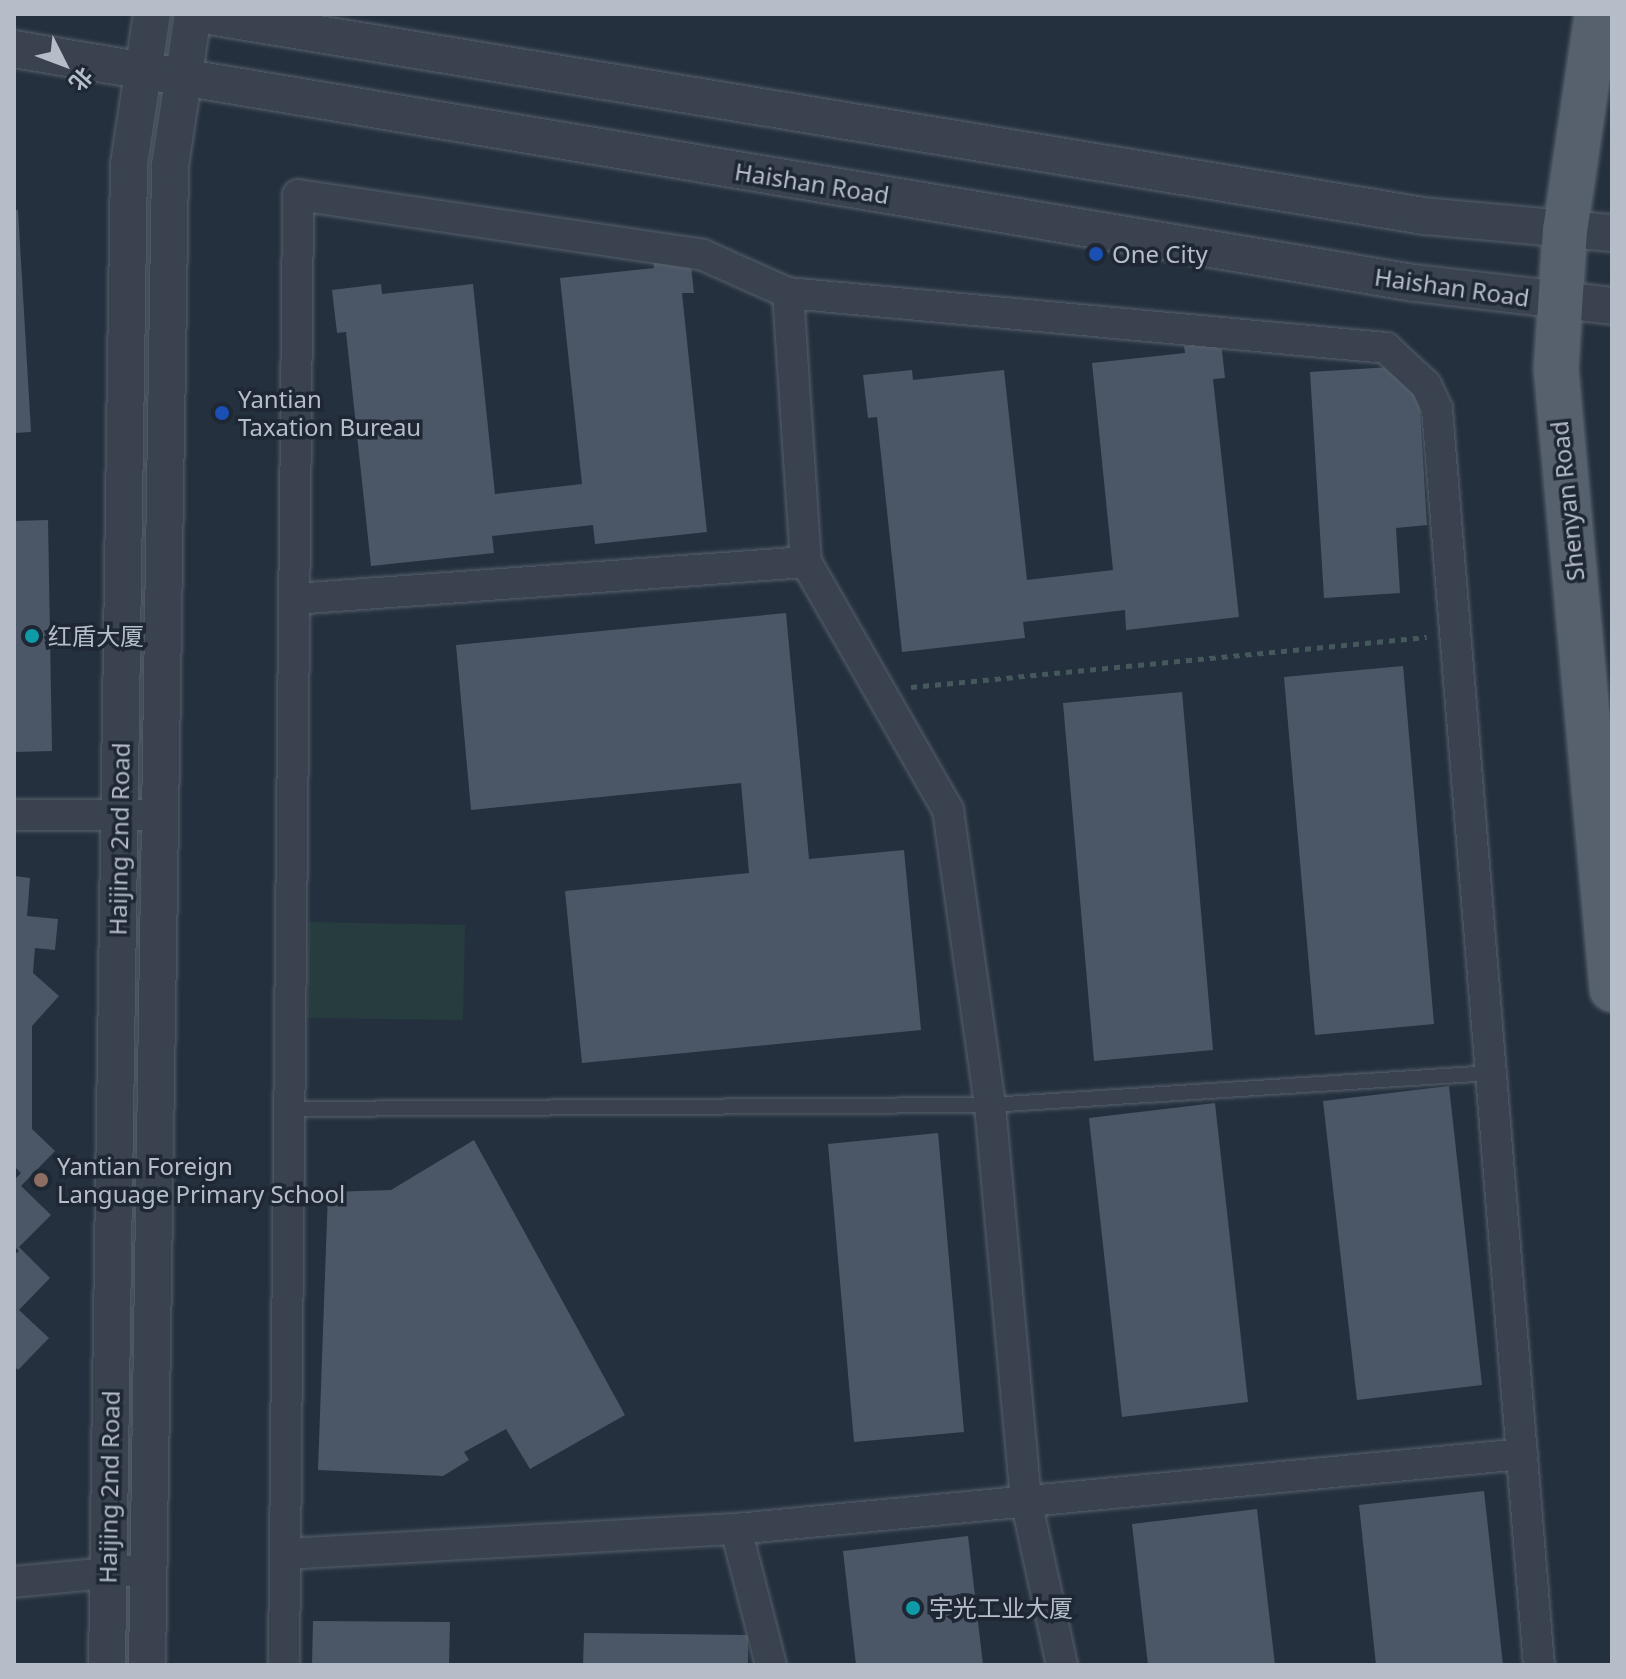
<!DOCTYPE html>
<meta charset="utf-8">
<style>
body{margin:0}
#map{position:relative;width:1626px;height:1679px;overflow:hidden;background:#25303e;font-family:"Noto Sans","Noto Sans SC",sans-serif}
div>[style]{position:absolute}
.green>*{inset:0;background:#273c3f}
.building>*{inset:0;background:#4b5767}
.path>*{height:5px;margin-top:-2.5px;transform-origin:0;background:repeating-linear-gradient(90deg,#45595c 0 6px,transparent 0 12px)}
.roads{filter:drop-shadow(0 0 2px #57606c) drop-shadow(0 0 2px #57606c)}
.service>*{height:14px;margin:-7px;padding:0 7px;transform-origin:7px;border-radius:7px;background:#39424e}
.minor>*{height:30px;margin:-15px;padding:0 15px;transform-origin:15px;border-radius:15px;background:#39424e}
.tertiary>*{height:36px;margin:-18px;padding:0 18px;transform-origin:18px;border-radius:18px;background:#39424e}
.primary>*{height:44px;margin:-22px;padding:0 22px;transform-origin:22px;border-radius:22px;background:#57616e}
.dots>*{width:22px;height:22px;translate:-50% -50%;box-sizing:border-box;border:4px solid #1e2733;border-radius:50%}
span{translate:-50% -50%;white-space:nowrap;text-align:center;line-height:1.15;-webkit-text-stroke:7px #1e2733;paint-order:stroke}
.street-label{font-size:24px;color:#b5bdc9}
.poi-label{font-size:24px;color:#b5bdc9}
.left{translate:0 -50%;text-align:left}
.frame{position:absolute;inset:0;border:16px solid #b5bdc9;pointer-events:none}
.north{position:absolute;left:24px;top:24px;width:80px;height:80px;-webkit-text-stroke:6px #1e2733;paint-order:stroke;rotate:132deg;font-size:22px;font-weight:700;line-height:32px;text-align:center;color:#b5bdc9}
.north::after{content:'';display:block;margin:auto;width:28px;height:36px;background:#b5bdc9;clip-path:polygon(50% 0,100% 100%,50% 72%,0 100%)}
</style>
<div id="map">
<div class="green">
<div style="clip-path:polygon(309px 922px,465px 925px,463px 1020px,307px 1018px)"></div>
</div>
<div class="building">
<div style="clip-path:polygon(14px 210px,18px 210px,31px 432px,14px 433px)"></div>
<div style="clip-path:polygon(690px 257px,694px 293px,682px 293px,707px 532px,595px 544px,593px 525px,492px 536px,494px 553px,371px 566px,346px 332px,337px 333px,332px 290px,381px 284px,382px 294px,473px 284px,495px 494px,582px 484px,560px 278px,654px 268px,653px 261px)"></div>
<div style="clip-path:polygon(1221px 342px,1225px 378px,1213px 379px,1239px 617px,1126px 630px,1125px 610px,1023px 622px,1025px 638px,902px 652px,877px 417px,868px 418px,863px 375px,912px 370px,913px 380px,1004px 370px,1027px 580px,1113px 570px,1092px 363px,1185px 353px,1184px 346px)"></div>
<div style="clip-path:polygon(1391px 367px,1419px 394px,1427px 525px,1396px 528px,1400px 593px,1324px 598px,1310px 372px)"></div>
<div style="clip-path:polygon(48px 520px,52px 751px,14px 752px,14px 521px)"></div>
<div style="clip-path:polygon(786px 613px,809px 859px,904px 850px,921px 1030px,582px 1063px,565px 891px,749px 873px,741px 783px,471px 810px,456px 645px)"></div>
<div style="clip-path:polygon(1403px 666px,1434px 1024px,1315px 1035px,1284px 677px)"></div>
<div style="clip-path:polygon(1182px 692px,1213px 1050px,1094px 1061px,1063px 703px)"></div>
<div style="clip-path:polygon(14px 876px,30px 878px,27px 916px,58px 919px,55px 950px,35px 948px,33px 973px,59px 996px,32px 1026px,32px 1129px,55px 1151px,21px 1186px,51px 1215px,19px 1247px,50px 1278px,19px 1310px,49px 1338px,18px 1370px,14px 1366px,14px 1255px,19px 1251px,14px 1246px,14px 1180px,21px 1173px,14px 1166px)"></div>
<div style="clip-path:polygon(1449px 1086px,1482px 1385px,1357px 1400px,1323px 1101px)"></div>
<div style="clip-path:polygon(1215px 1103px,1248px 1402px,1122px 1417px,1089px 1118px)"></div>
<div style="clip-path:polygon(938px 1133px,964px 1432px,854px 1442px,828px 1144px)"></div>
<div style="clip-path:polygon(474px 1140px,625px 1415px,530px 1469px,506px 1429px,464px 1452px,469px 1460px,443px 1476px,318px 1470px,328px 1192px,391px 1190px)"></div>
<div style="clip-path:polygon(1484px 1491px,1503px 1665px,1376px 1665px,1359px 1505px)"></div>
<div style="clip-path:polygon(1257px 1509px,1275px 1665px,1148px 1665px,1132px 1524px)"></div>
<div style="clip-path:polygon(968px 1536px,983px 1665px,856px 1665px,843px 1551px)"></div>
<div style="clip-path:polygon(313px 1621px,450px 1622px,449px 1665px,312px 1665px)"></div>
<div style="clip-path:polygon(584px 1633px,748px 1635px,748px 1665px,583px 1665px)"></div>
</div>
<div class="path">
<div style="left:911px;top:687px;width:518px;rotate:-5.53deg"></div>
</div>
<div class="roads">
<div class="service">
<div style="left:291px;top:1109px;width:699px;rotate:-0.33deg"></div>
<div style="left:990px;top:1105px;width:502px;rotate:-3.65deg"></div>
</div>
<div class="minor">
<div style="left:788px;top:293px;width:270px;rotate:86.2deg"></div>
<div style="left:806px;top:562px;width:286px;rotate:60.2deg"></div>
<div style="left:948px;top:810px;width:298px;rotate:81.9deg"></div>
<div style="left:990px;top:1105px;width:397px;rotate:84.8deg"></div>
<div style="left:1026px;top:1500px;width:169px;rotate:77.7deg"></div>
<div style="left:294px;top:599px;width:513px;rotate:-4.13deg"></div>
<div style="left:14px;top:815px;width:147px"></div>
<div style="left:736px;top:1529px;width:140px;rotate:75.6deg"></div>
<div style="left:287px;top:1554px;width:450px;rotate:-3.2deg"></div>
<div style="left:736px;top:1529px;width:790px;rotate:-5.45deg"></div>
<div style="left:14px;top:1582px;width:136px;rotate:-5.5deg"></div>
<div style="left:284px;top:1665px;width:1470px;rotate:-89.45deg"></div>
<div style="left:298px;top:195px;width:409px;rotate:8.4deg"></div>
<div style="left:703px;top:255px;width:93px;rotate:24.1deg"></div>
<div style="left:788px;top:293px;width:601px;rotate:5.25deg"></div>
<div style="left:1386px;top:348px;width:54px;rotate:42.8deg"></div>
<div style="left:1426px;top:385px;width:26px;rotate:65deg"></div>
<div style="left:1437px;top:409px;width:1260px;rotate:85.36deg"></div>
</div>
<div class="tertiary">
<div style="left:197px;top:14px;width:1244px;rotate:9.35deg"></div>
<div style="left:1424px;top:216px;width:189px;rotate:5.2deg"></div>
<div style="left:14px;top:49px;width:1419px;rotate:9.49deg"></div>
<div style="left:1414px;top:283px;width:199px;rotate:6.6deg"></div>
<div style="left:107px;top:1665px;width:1501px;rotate:-89.16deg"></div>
<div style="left:129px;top:164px;width:152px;rotate:-81.3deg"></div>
<div style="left:147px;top:1665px;width:1499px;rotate:-89.12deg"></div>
<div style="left:170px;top:166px;width:154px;rotate:-81.4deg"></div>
</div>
<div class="primary">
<div style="left:1597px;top:14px;width:218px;rotate:98.4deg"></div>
<div style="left:1565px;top:230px;width:138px;rotate:93.7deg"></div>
<div style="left:1556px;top:368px;width:624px;rotate:84.85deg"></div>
</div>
</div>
<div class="dots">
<div style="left:1096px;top:254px;background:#1a4fb4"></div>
<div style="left:222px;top:413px;background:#1a4fb4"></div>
<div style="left:32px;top:636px;background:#0f9aa8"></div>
<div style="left:41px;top:1180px;background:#8d6e63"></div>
<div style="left:913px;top:1608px;background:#0f9aa8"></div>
</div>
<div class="street-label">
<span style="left:812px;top:183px;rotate:9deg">Haishan Road</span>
<span style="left:1452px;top:287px;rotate:8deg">Haishan Road</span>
<span style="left:1567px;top:501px;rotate:-96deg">Shenyan Road</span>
<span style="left:119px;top:839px;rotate:-89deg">Haijing 2nd Road</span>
<span style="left:109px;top:1487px;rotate:-89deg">Haijing 2nd Road</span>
</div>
<div class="poi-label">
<span class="left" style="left:1112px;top:254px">One City</span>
<span class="left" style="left:238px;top:413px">Yantian<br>Taxation Bureau</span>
<span class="left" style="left:48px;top:636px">红盾大厦</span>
<span class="left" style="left:57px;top:1180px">Yantian Foreign<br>Language Primary School</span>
<span class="left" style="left:929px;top:1608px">宇光工业大厦</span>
</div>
<div class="frame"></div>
<div class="north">北</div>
</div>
